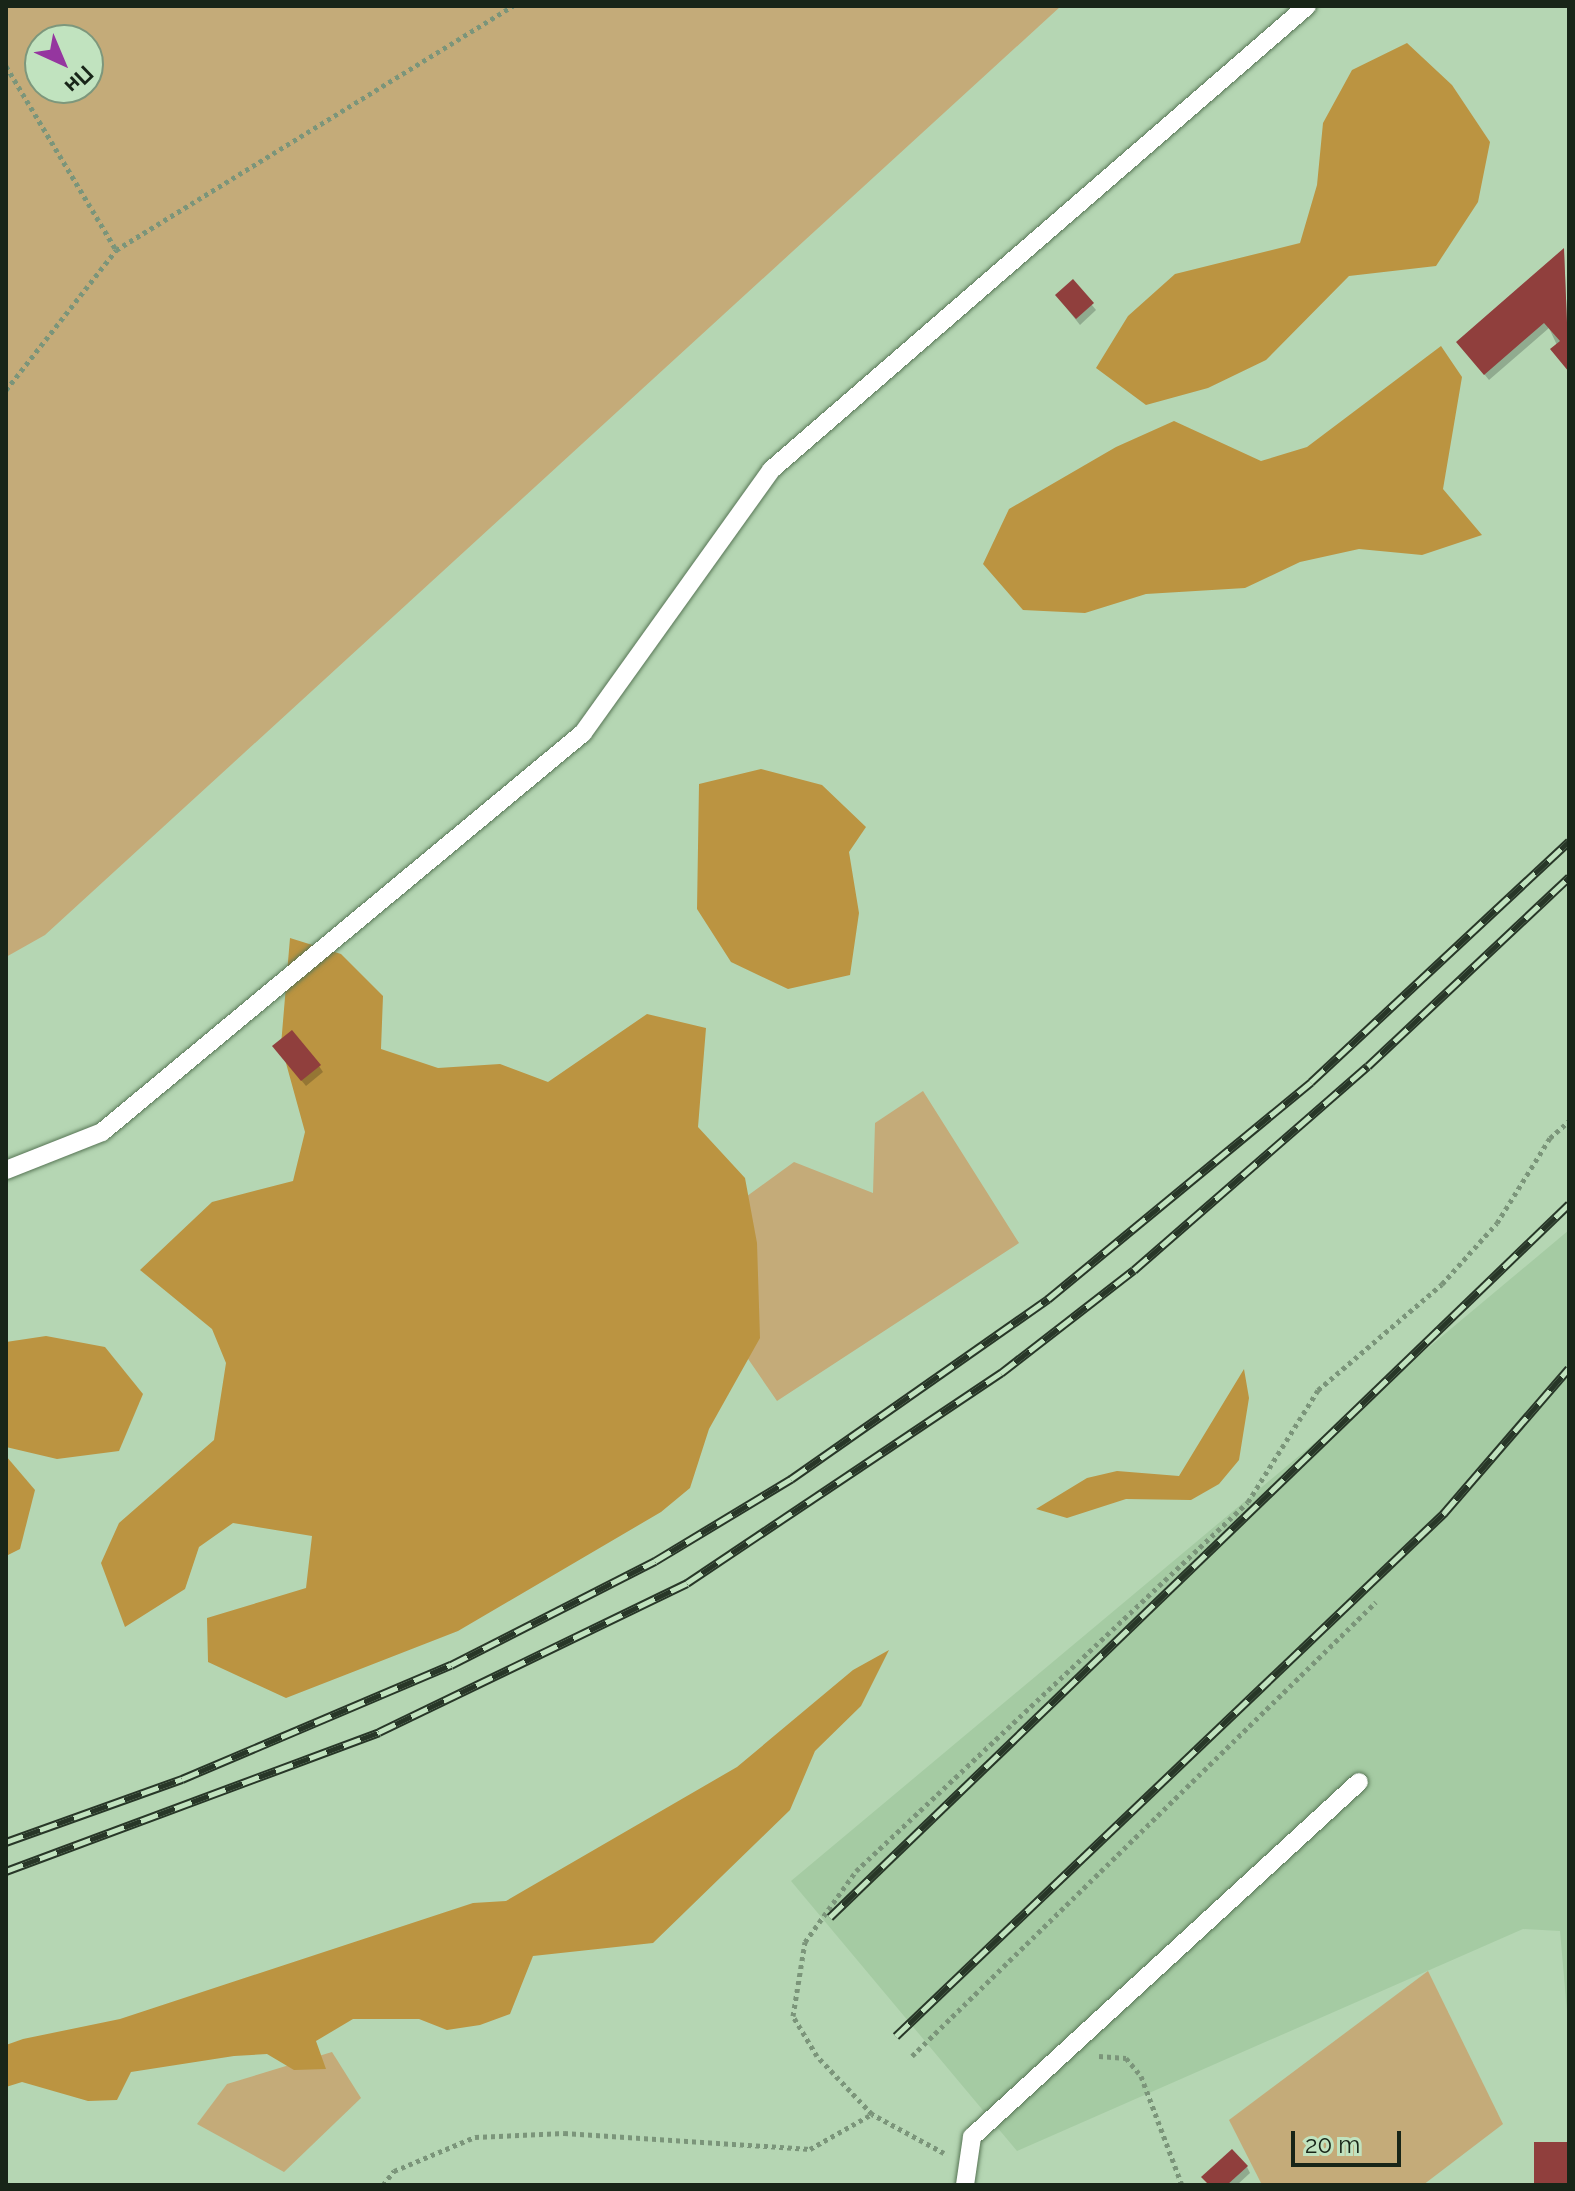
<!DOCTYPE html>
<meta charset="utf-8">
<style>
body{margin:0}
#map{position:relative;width:1575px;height:2191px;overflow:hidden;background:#b5d6b3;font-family:Raleway,sans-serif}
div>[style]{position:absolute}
.built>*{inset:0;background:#a5cba3}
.green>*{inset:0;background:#c4ab79}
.forest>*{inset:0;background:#bb9441}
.shadow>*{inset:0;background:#0003}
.building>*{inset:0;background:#903f3d}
.path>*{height:5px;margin-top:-2.5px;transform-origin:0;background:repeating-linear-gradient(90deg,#7b957a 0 4px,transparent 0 8px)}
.roads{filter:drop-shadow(0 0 2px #577555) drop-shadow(0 0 2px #577555)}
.service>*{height:18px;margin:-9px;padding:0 9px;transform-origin:9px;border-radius:9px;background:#fff}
.rail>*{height:9px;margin-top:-4.5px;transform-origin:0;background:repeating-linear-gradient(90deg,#c1e3bf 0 18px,#283728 0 36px);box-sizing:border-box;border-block:2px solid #283728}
span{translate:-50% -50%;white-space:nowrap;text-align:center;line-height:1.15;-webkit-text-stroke:8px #c1e3bf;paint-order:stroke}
.frame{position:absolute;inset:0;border:8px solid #182518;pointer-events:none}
.north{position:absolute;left:24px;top:24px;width:80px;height:80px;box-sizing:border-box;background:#c1e3bf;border:2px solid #7d977c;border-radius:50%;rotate:136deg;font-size:22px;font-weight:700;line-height:32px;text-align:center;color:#182518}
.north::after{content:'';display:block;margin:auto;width:28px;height:36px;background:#95369f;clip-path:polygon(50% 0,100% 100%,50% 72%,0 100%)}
.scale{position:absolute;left:1291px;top:2131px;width:110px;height:36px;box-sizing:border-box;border:4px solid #182518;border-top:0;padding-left:10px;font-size:24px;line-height:28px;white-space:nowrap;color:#182518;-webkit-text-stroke:6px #c1e3bf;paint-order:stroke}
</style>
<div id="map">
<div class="built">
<div style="clip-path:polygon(1569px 1230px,1569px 2034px,1560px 1931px,1523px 1929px,1017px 2151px,791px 1881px)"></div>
</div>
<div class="green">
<div style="clip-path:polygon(evenodd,6px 6px,1061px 6px,45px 935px,6px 957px,6px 6px,40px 40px,88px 40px,88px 88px,40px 88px,40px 40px)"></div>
<div style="clip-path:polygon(923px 1091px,1019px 1243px,777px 1401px,722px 1321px,721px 1215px,794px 1162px,873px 1193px,875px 1123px)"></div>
<div style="clip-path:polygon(1428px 1971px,1503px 2124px,1423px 2185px,1262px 2185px,1229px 2120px)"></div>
<div style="clip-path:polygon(332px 2052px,361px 2098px,284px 2172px,197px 2124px,227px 2084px)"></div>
</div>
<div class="forest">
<div style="clip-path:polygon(1407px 43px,1452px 85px,1490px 142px,1478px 202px,1436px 266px,1349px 276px,1266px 360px,1208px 388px,1146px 405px,1096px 368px,1128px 316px,1175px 274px,1300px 243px,1317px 185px,1323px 123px,1352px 70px)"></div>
<div style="clip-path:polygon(1441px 346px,1462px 377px,1443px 489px,1482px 535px,1422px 555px,1359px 549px,1300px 562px,1245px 588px,1146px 594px,1085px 613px,1023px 610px,983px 564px,1009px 509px,1116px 447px,1174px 421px,1261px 461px,1307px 447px)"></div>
<div style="clip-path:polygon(761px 769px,822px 785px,866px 827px,849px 852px,859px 913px,850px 975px,788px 989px,731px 962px,697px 909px,699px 784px)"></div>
<div style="clip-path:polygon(290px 938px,341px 954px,383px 996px,381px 1049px,438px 1068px,500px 1064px,548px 1082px,647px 1014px,706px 1028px,698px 1127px,745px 1178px,757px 1243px,760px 1338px,709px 1429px,690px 1488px,661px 1512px,458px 1631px,286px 1698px,208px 1662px,207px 1618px,306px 1588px,312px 1536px,233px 1523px,199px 1547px,185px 1589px,125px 1627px,101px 1563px,119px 1523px,214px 1440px,226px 1363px,212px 1329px,140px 1270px,212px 1202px,293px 1181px,305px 1132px,281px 1045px)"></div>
<div style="clip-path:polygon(46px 1336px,105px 1347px,143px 1394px,119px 1451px,57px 1459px,6px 1447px,6px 1342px)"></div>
<div style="clip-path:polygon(1244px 1369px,1249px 1398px,1239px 1460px,1219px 1484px,1191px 1500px,1126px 1499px,1067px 1518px,1036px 1509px,1087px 1478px,1117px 1471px,1179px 1476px)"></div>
<div style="clip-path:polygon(6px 1456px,35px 1490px,20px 1549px,6px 1556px)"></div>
<div style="clip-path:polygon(889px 1650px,861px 1706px,815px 1751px,790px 1810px,653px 1943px,533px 1956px,510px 2014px,480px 2025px,447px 2030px,419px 2019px,353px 2019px,316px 2041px,326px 2069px,294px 2070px,267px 2054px,234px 2056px,131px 2072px,117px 2100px,88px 2101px,22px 2082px,6px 2087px,6px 2045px,23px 2039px,120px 2019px,473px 1903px,506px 1901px,737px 1767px,853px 1670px)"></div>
</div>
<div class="shadow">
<div style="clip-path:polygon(1564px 251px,1569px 371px,1549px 328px,1489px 380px,1458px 342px)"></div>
<div style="clip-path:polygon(1073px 282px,1096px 310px,1080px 325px,1057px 296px)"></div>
<div style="clip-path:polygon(274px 1047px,319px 1066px,323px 1072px,306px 1086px)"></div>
<div style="clip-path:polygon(1247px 2167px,1250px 2173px,1237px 2185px,1209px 2185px,1204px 2178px)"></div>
</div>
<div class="building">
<div style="clip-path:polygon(1564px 248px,1569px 372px,1550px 349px,1560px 341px,1544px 323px,1484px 375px,1456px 342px)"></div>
<div style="clip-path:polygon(1073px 279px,1094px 303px,1076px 319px,1055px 295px)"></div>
<div style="clip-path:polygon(292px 1030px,321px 1065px,301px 1081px,272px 1046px)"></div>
<div style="clip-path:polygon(1534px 2142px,1569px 2142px,1569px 2185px,1534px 2185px)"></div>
<div style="clip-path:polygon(1232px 2149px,1248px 2166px,1227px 2185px,1209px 2185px,1201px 2177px)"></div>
</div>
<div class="path">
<div style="left:6px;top:66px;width:214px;rotate:59.1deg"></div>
<div style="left:116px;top:250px;width:466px;rotate:-31.6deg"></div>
<div style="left:6px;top:390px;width:178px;rotate:-51.8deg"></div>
<div style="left:912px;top:2056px;width:649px;rotate:-44.38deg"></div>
<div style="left:1099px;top:2056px;width:27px;rotate:4deg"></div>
<div style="left:1126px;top:2058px;width:23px;rotate:50deg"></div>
<div style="left:1141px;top:2076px;width:116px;rotate:69.4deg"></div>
<div style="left:944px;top:2153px;width:82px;rotate:-151.6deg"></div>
<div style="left:872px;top:2114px;width:80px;rotate:-133.5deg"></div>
<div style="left:817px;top:2056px;width:47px;rotate:-121deg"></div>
<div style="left:793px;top:2016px;width:75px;rotate:-80.8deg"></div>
<div style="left:805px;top:1942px;width:87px;rotate:-54.3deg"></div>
<div style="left:856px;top:1871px;width:538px;rotate:-43.27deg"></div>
<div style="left:1248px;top:1502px;width:132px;rotate:-58deg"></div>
<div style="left:1318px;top:1390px;width:163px;rotate:-40.5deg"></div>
<div style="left:1442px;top:1284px;width:82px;rotate:-48deg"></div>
<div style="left:1497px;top:1223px;width:100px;rotate:-58.1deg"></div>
<div style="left:1550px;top:1138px;width:25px;rotate:-42deg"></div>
<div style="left:383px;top:2185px;width:18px;rotate:-52deg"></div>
<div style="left:394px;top:2171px;width:88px;rotate:-22.8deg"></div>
<div style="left:475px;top:2137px;width:89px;rotate:-2.6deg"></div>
<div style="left:564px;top:2133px;width:247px;rotate:3.7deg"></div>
<div style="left:810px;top:2149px;width:71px;rotate:-29.4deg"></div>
</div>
<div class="roads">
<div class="service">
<div style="left:6px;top:1170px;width:103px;rotate:-21.6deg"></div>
<div style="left:102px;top:1132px;width:625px;rotate:-39.68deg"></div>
<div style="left:583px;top:733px;width:323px;rotate:-54.4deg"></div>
<div style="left:771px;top:470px;width:709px;rotate:-40.88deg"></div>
<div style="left:965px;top:2185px;width:49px;rotate:-81.7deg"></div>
<div style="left:972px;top:2137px;width:525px;rotate:-42.53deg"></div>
</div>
</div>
<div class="rail">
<div style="left:6px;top:1842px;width:187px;rotate:-19.7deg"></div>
<div style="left:182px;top:1779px;width:292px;rotate:-23deg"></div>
<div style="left:451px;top:1665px;width:229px;rotate:-27deg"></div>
<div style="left:655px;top:1561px;width:159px;rotate:-31.1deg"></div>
<div style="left:791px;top:1479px;width:314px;rotate:-35deg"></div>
<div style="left:1048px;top:1299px;width:341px;rotate:-39.5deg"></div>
<div style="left:1311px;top:1082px;width:353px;rotate:-43deg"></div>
<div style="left:6px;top:1871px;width:398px;rotate:-20.4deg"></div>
<div style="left:379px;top:1732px;width:342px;rotate:-25.8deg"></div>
<div style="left:687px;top:1583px;width:378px;rotate:-33.8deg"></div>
<div style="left:1001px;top:1373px;width:168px;rotate:-37.8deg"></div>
<div style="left:1134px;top:1270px;width:310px;rotate:-41.1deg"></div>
<div style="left:1368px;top:1066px;width:276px;rotate:-43.2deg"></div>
<div style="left:830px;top:1917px;width:1027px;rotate:-43.97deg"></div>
<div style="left:896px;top:2036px;width:758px;rotate:-43.66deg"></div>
<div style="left:1444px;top:1513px;width:191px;rotate:-49.2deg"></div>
</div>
<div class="frame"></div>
<div class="north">Пн</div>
<div class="scale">20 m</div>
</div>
